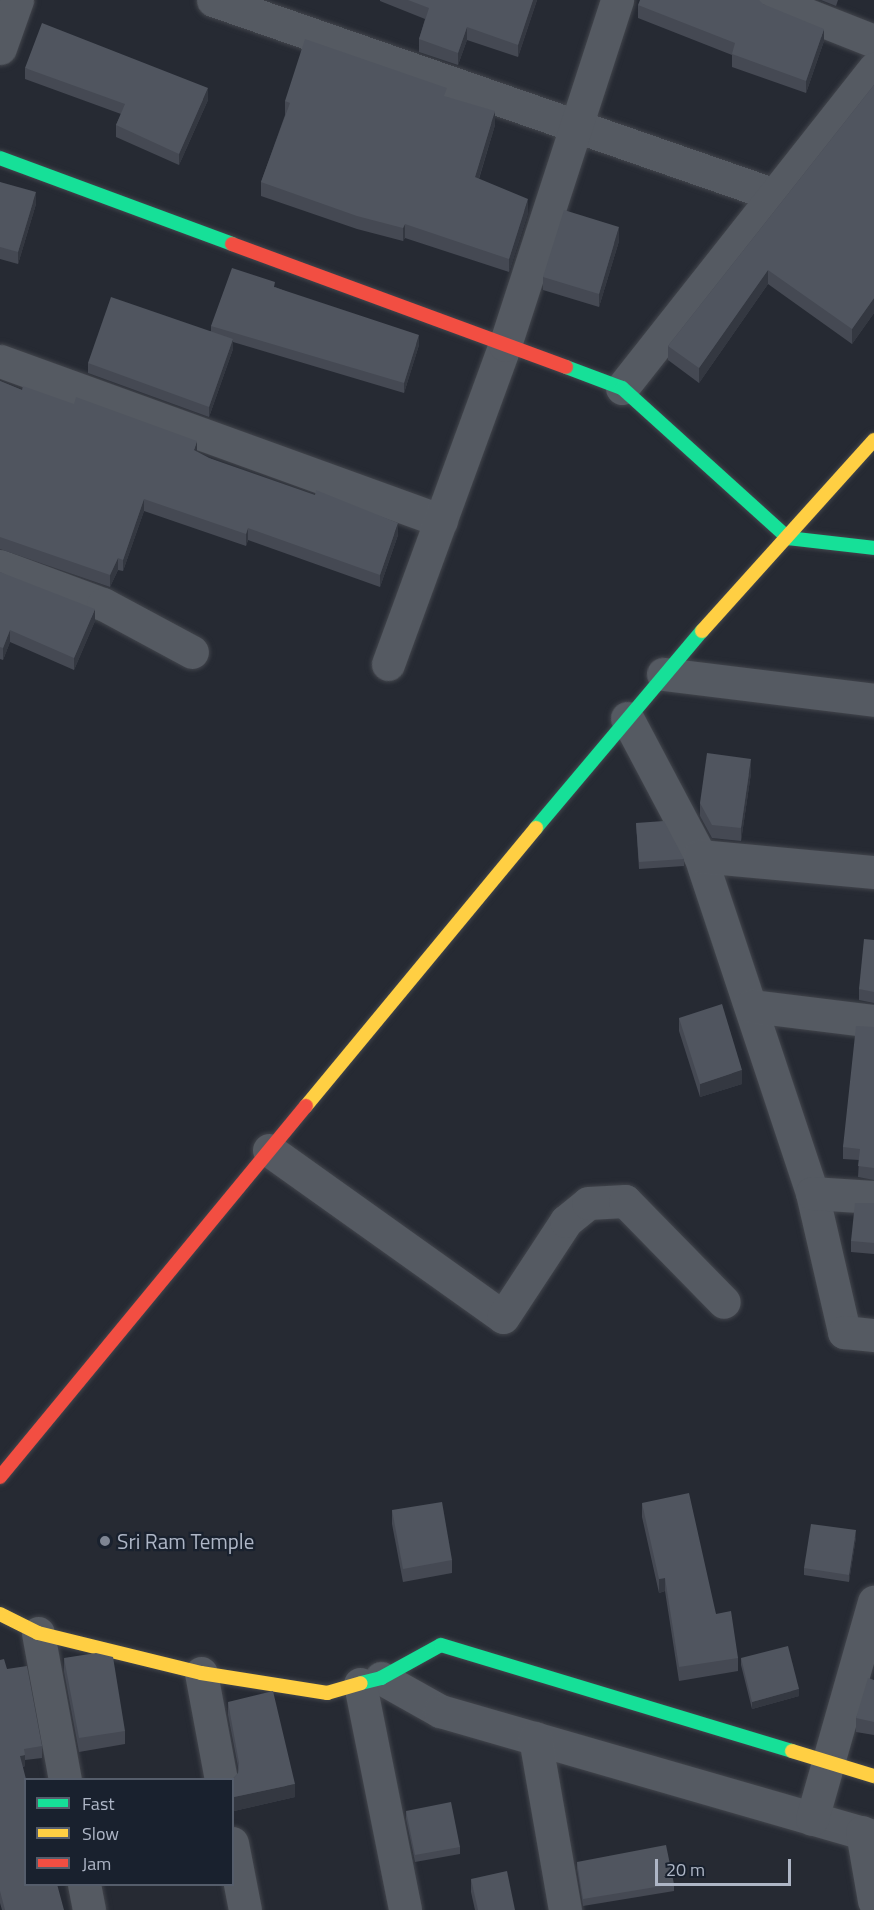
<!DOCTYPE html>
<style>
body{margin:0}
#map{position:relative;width:874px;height:1910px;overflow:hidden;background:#262a33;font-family:"Titillium Web",sans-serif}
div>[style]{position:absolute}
.roads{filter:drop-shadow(0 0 2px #42454c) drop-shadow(0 0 2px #42454c)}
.street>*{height:33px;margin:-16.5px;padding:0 16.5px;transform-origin:16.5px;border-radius:16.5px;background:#555a62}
.fast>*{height:14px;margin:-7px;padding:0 7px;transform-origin:7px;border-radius:7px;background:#16e098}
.slow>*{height:14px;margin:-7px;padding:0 7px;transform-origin:7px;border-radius:7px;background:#ffcf43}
.jam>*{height:14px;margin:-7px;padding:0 7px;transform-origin:7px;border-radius:7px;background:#f24e42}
.wall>*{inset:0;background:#454953}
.shaded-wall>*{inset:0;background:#343841}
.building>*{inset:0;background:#50555f}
.dots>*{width:16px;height:16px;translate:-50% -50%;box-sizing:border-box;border:3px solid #19212e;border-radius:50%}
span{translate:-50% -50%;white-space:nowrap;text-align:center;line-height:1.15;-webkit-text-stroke:4.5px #19212e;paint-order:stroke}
.poi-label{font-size:21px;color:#aeb6c6}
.left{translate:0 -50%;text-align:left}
.legend{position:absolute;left:24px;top:1778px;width:210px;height:108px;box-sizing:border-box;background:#19212e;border:2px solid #555d6b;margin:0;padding:8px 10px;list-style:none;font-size:18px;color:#aeb6c6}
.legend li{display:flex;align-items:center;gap:12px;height:30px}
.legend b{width:30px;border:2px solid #555d6b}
.scale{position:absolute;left:655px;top:1859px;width:136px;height:27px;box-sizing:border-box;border:3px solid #aeb6c6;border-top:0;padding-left:8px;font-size:18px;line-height:21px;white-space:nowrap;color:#aeb6c6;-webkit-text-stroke:4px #19212e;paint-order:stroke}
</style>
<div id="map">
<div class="roads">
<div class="street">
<div style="left:213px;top:0;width:595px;rotate:19.14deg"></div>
<div style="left:770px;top:0;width:112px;rotate:21.5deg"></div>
<div style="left:0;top:48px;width:51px;rotate:-70.5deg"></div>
<div style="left:0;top:361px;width:469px;rotate:19.9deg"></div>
<div style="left:622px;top:388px;width:407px;rotate:-51.7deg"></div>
<div style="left:0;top:566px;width:110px;rotate:20.3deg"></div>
<div style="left:103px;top:604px;width:101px;rotate:28.3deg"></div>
<div style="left:388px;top:664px;width:340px;rotate:-69.9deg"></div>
<div style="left:505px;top:345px;width:363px;rotate:-72deg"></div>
<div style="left:663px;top:674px;width:213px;rotate:7deg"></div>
<div style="left:627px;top:718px;width:156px;rotate:62.1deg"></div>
<div style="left:700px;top:856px;width:355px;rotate:71.6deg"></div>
<div style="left:812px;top:1193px;width:143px;rotate:77deg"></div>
<div style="left:844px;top:1332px;width:30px;rotate:6deg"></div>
<div style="left:700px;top:856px;width:175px;rotate:5.3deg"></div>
<div style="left:751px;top:1006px;width:124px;rotate:7deg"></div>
<div style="left:269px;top:1150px;width:287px;rotate:35.5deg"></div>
<div style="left:503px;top:1317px;width:115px;rotate:-56.7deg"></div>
<div style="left:566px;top:1221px;width:28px;rotate:-39deg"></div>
<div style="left:588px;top:1203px;width:37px;rotate:-3deg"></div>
<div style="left:625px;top:1201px;width:141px;rotate:45.6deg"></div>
<div style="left:812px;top:1193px;width:62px;rotate:3.7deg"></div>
<div style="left:38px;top:1633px;width:149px;rotate:79.6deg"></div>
<div style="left:201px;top:1673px;width:109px;rotate:79.4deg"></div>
<div style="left:381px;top:1678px;width:68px;rotate:29.2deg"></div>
<div style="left:440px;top:1711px;width:452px;rotate:16.1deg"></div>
<div style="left:360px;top:1684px;width:230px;rotate:78.7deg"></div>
<div style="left:535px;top:1738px;width:175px;rotate:80.1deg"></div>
<div style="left:812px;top:1819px;width:226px;rotate:-74.1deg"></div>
<div style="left:862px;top:1832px;width:70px;rotate:80.1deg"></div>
<div style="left:232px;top:1843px;width:68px;rotate:79deg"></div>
<div style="left:84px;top:1884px;width:26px;rotate:79deg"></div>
</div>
<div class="fast">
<div style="left:0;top:158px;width:247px;rotate:20.3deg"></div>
<div style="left:566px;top:367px;width:60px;rotate:20.6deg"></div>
<div style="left:622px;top:388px;width:224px;rotate:42.1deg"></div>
<div style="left:788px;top:538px;width:87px;rotate:6.6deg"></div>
<div style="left:536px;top:828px;width:258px;rotate:-49.9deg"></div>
<div style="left:361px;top:1683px;width:21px;rotate:-14deg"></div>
<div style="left:381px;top:1678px;width:68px;rotate:-28.8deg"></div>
<div style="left:441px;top:1645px;width:367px;rotate:16.8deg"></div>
</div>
<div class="slow">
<div style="left:702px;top:631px;width:257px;rotate:-48deg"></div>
<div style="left:306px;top:1106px;width:361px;rotate:-50.4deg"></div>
<div style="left:0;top:1614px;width:42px;rotate:26.6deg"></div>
<div style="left:38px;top:1633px;width:168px;rotate:13.8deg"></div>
<div style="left:201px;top:1673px;width:128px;rotate:9deg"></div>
<div style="left:327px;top:1693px;width:35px;rotate:-16deg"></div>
<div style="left:792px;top:1751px;width:86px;rotate:17deg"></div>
</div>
<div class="jam">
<div style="left:232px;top:244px;width:356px;rotate:20.2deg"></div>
<div style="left:0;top:1477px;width:481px;rotate:-50.5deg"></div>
</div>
</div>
<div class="wall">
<div style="clip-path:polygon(380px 0,537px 0,518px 57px,467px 40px,458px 65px,419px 52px,419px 39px,425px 19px,380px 1px)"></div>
<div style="clip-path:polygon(821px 0,838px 0,836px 6px)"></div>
<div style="clip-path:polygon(763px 4px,824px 41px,806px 93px,732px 67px,732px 55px,638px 18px,638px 5px)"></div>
<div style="clip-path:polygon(25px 68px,208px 100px,179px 165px,116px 137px,116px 125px,121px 114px,25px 79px)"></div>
<div style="clip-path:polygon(874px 85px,874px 313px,852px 344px,768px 284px,699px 383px,668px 360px,668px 346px)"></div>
<div style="clip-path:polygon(447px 97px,495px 125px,479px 179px,528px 213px,509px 272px,405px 238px,403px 241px,357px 229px,261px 196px,261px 182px,285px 115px,285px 101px)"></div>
<div style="clip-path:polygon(0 182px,36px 204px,18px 264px,0 259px)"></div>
<div style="clip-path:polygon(619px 241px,599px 307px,543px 290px,543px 277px)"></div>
<div style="clip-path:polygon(275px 287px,419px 345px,404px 393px,233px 342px,233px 349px,209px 417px,88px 373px,88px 363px,211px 331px,211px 326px)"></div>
<div style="clip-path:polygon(0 381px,22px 390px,197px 452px,209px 458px,398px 535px,380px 587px,248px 540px,246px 546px,144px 511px,123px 571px,118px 570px,110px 587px,0 549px)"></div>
<div style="clip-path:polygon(0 572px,95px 621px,74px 670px,10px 642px,3px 660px,0 659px)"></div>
<div style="clip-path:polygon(751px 773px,741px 841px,712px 838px,700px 816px,700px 803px)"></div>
<div style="clip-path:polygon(636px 823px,684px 859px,684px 866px,639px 869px)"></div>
<div style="clip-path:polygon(874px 940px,874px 1003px,859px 1000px,859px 989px)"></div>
<div style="clip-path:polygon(679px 1018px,742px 1084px,700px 1097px,679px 1031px)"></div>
<div style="clip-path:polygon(874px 1027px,874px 1180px,858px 1177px,859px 1160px,843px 1159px,843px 1147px)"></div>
<div style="clip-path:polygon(874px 1203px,874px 1254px,851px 1252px,851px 1241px)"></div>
<div style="clip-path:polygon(642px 1503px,716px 1614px,738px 1658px,738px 1671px,679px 1681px,665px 1591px,659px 1593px,642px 1517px)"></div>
<div style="clip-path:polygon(392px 1510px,452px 1560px,452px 1573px,403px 1582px,392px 1524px)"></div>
<div style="clip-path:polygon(856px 1537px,849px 1582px,804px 1575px,804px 1568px)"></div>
<div style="clip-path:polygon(64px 1658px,125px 1731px,125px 1744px,79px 1752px,64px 1672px)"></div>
<div style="clip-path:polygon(741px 1658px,799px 1696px,752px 1709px,741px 1665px)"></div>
<div style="clip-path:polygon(0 1660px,7px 1669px,42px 1746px,42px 1758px,25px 1760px,25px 1766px,23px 1767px,26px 1884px,64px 1910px,2px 1910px,0 1903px)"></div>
<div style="clip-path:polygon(874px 1680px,874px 1735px,856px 1732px,856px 1718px)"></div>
<div style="clip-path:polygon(228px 1702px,295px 1797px,234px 1811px,232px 1803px,232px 1780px,239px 1772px,228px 1715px)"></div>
<div style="clip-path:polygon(406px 1811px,460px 1847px,460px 1854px,415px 1862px,406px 1819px)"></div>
<div style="clip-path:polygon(577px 1862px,674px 1884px,674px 1891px,583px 1906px,577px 1869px)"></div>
<div style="clip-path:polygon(471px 1879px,515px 1910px,475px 1910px,471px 1892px)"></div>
</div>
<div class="shaded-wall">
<div style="clip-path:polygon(533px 0,537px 0,518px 57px,518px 45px)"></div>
<div style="clip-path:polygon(467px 27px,467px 40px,458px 65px,458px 53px)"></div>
<div style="clip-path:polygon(824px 29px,824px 41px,806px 93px,806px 81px)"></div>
<div style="clip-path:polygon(208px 88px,208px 100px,179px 165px,179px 154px)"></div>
<div style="clip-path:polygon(495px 111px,495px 125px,475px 191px,475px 177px)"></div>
<div style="clip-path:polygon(36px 192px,36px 204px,18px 264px,18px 252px)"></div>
<div style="clip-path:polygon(528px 199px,528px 213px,509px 272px,509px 259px)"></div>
<div style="clip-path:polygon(405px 224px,405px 238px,403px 241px,403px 228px)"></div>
<div style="clip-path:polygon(619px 227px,619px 241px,599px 307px,599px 294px)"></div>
<div style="clip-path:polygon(768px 270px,768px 284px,699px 383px,699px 368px)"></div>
<div style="clip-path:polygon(874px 298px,874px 313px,852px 344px,852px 329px)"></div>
<div style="clip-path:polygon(419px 335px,419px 345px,404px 393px,404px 383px)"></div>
<div style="clip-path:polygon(233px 339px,233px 349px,209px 417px,209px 407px)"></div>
<div style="clip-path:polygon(197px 441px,197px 453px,194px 450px)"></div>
<div style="clip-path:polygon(144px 499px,144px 511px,123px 571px,123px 560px)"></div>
<div style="clip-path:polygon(398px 523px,398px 535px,380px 587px,380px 575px)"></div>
<div style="clip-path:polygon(248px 528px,248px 540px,246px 546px,246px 534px)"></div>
<div style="clip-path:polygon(118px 558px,118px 570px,110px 587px,110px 575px)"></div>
<div style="clip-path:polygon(95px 609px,95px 621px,74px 670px,74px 658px)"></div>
<div style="clip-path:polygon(10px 630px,10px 642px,3px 660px,3px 648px)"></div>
<div style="clip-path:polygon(751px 759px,751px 773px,741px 841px,741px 828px)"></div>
<div style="clip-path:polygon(742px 1070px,742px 1084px,700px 1097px,700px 1084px)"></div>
<div style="clip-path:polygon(856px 1530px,856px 1537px,849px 1582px,849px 1575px)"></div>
<div style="clip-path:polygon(665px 1578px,665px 1591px,659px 1593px,659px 1579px)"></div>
<div style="clip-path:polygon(799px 1689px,799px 1696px,752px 1709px,752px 1702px)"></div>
<div style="clip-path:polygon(25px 1755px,25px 1766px,20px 1768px,20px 1756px)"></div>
<div style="clip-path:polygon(295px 1784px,295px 1797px,234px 1811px,234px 1797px)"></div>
</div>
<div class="building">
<div style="clip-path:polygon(408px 0,533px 0,518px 45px,467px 27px,458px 53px,419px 39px,429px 8px)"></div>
<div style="clip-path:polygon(640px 0,759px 0,763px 4px,824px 29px,806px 81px,732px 54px,735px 43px,638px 5px)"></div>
<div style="clip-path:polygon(42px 23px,208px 88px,179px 154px,116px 125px,125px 104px,25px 68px)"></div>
<div style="clip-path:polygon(305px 39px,447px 88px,444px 96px,495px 111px,475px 177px,528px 199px,509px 259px,405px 224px,403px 228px,357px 216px,261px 182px,290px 103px,285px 101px)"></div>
<div style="clip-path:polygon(874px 85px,874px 298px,852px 329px,768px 270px,699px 368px,668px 346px)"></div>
<div style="clip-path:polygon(0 182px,36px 192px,18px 252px,0 247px)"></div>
<div style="clip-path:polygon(564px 210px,619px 227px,599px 294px,543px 277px)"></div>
<div style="clip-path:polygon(232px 268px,275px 282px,274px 287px,419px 335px,404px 383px,211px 326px)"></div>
<div style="clip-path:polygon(111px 297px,233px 339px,209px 407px,88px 363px)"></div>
<div style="clip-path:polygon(0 381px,22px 390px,23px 386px,74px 404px,76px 397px,197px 441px,194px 450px,209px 458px,315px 495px,316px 490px,398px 523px,380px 575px,248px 528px,246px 534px,144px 499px,123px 560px,118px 558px,110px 575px,0 537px)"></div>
<div style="clip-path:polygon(0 572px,95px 609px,74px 658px,10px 630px,3px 648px,0 647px)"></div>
<div style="clip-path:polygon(707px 753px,751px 759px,741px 828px,712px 825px,700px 803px)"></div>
<div style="clip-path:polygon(664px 821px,684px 859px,639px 862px,636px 823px)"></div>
<div style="clip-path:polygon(864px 939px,874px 940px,874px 992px,859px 989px)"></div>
<div style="clip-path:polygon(722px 1004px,742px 1070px,700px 1084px,679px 1018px)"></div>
<div style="clip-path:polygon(856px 1026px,874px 1027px,874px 1168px,858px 1166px,860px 1149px,843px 1147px)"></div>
<div style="clip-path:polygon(855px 1203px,874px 1203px,874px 1243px,851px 1241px)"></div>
<div style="clip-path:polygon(689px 1493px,716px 1614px,731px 1611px,738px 1658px,679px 1667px,665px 1578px,659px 1579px,642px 1503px)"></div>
<div style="clip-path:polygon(442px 1502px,452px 1560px,403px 1569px,392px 1510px)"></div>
<div style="clip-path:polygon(811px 1524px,856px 1530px,849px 1575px,804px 1568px)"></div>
<div style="clip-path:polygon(788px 1646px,799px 1689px,752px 1702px,741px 1658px)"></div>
<div style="clip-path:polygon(96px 1653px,113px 1657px,125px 1731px,79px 1738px,64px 1658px)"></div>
<div style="clip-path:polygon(4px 1659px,7px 1669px,27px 1666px,42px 1746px,24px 1749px,25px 1755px,20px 1756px,26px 1779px,26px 1884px,57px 1884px,64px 1910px,5px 1910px,0 1891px,0 1660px)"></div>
<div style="clip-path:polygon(868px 1678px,874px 1680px,874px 1722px,856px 1718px)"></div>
<div style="clip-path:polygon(273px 1691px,295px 1784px,234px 1797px,232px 1789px,232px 1780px,238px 1773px,239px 1763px,228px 1702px)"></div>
<div style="clip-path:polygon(451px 1802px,460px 1847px,415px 1855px,406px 1811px)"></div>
<div style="clip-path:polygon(666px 1845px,674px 1884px,583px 1899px,577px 1862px)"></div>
<div style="clip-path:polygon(507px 1871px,515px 1910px,478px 1910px,471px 1879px)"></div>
</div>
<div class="dots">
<div style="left:105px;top:1541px;background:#7e8593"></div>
</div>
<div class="poi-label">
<span class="left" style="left:117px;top:1541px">Sri Ram Temple</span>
</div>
<ul class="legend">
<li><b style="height:8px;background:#16e098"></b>Fast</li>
<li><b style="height:8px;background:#ffcf43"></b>Slow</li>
<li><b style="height:8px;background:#f24e42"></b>Jam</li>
</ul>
<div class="scale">20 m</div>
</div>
